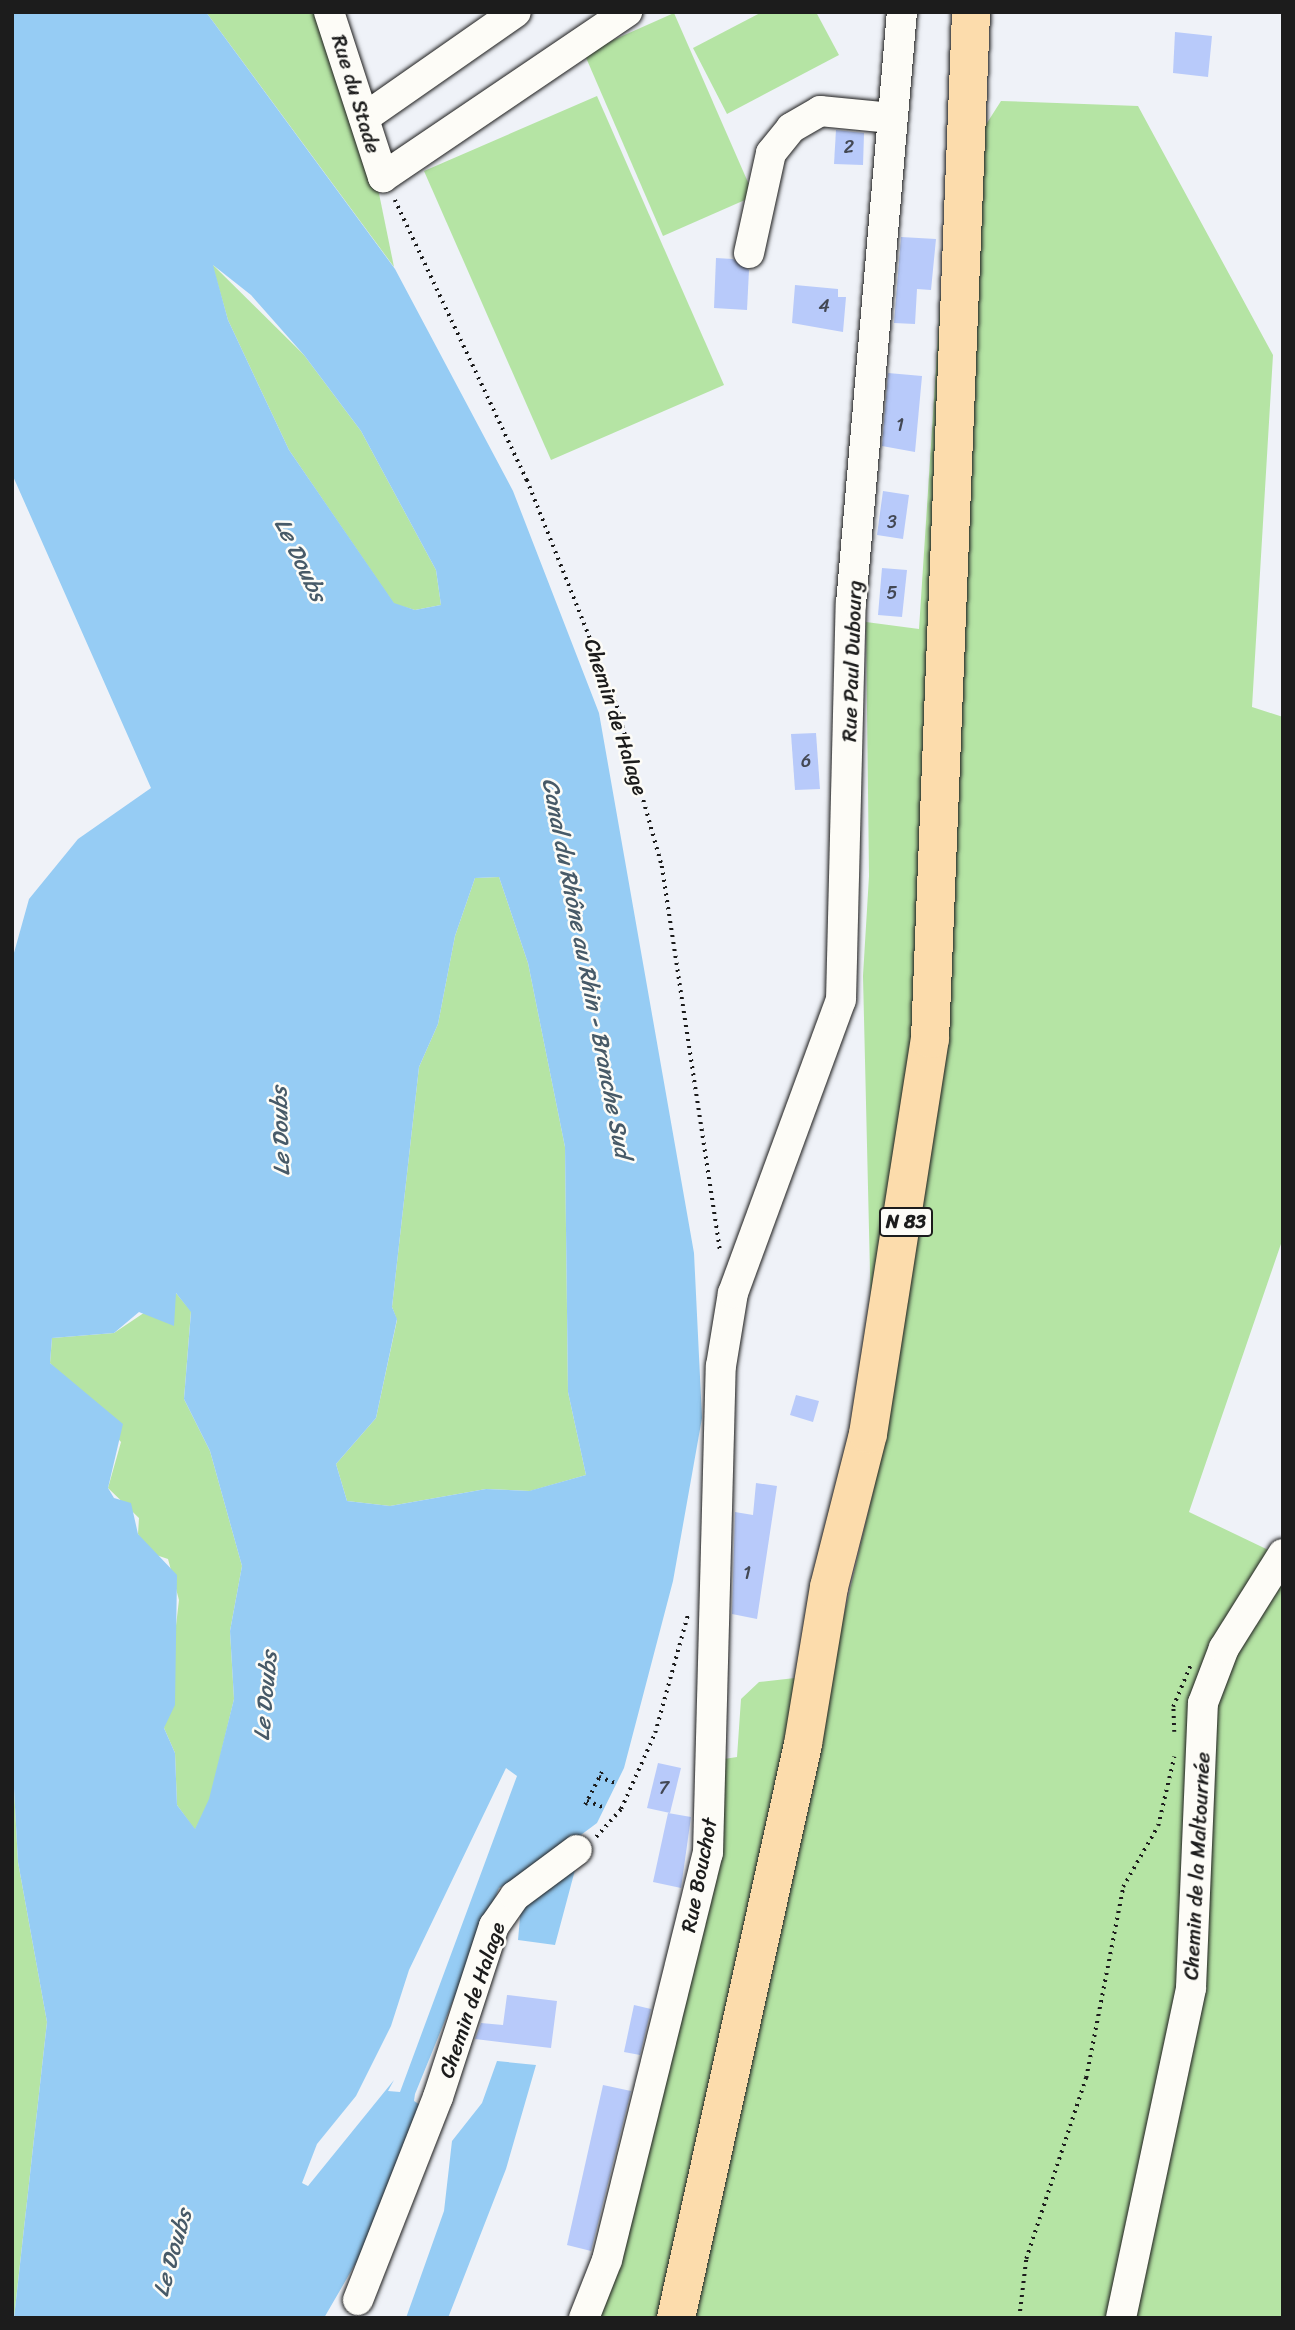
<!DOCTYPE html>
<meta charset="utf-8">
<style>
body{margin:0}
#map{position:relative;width:1295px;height:2330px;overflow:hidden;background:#eff2f8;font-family:Sriracha,sans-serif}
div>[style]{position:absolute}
.green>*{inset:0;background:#b5e4a4}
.water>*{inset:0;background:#96ccf4}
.building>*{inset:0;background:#b8cafa}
.path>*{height:3.5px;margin-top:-1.75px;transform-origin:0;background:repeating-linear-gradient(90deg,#1c1c1c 0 2px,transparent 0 7px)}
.roads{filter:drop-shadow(0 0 2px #1c1c1c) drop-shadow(0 0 2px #1c1c1c)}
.minor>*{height:30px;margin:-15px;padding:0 15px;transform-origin:15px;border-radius:15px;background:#fdfcf7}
.major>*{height:38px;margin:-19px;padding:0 19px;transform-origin:19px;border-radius:19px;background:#fcdcac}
span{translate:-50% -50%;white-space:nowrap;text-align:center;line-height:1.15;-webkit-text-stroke:5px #fdfcf7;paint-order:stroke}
.number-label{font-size:18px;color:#434854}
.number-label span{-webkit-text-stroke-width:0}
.shield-label span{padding:2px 5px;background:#fdfcf7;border:2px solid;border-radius:5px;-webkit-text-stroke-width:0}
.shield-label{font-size:19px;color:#1c1c1c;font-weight:700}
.street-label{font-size:21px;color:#1c1c1c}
.water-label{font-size:23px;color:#475a68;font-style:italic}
.frame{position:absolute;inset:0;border:14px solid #1c1c1c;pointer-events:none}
</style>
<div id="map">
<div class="green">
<div style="clip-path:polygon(206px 12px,342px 12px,394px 267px)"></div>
<div style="clip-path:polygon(762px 12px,816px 12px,839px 55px,727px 114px,693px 48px)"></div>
<div style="clip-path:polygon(674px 13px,754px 196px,663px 236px,584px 53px)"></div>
<div style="clip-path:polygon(597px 96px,724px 385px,551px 460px,424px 171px)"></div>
<div style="clip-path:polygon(1001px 101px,1138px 106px,1273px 355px,1252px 707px,1283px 717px,1283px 1238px,1189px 1512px,1283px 1557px,1283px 2318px,596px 2318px,724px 1759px,737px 1757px,741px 1699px,759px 1682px,830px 1674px,875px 1484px,863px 976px,869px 876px,866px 622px,919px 629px,948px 184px)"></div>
<div style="clip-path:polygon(212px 264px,304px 355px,361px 431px,436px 570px,441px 605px,415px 610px,394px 604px,289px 450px,228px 320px)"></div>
<div style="clip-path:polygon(499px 877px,528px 963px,565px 1147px,568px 1392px,586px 1475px,530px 1491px,486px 1489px,390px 1506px,347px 1501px,336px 1464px,376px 1418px,397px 1320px,392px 1307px,419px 1067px,438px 1024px,455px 936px,475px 878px)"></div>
<div style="clip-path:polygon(175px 1292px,191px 1311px,184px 1399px,210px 1451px,242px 1566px,230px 1631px,234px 1699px,210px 1799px,195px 1830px,177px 1805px,175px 1753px,164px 1728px,179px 1600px,168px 1559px,150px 1553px,138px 1534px,139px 1518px,108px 1488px,121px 1442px,50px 1363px,52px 1338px,114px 1333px)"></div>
<div style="clip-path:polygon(12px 1752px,18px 1862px,47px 2022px,14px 2318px)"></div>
</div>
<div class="water">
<div style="clip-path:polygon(evenodd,12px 12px,206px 12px,395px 269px,513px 491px,599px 713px,694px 1253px,702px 1418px,673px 1581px,624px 1768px,597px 1823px,570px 1843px,575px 1870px,555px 1945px,518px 1940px,521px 1906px,510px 1883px,499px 1888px,415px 2094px,414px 2101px,425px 2108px,357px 2261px,324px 2318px,14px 2318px,47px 2022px,18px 1862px,12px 1752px,12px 960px,29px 899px,78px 839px,151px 788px,12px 474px,12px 12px,213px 265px,251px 295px,304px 355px,361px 431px,436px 570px,441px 605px,415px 610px,394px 603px,289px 450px,228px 320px,213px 265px,12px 12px,499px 877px,528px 963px,565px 1147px,568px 1392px,586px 1475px,529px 1491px,486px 1489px,390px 1506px,347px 1501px,336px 1464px,376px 1418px,397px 1319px,392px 1307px,419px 1067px,438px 1024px,455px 936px,475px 878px,499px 877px,12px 12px,176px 1293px,191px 1312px,184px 1399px,210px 1451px,242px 1566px,230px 1631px,234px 1699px,209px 1799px,195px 1829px,177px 1805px,175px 1753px,164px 1728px,175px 1705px,177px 1575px,138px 1534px,131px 1503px,114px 1498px,108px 1488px,123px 1424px,50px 1363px,52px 1338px,114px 1333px,139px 1312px,174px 1326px,176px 1293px,12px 12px,506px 1768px,517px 1776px,400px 2092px,388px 2091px,394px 2080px,308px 2186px,302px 2183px,317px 2144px,356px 2096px,391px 2026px,409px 1970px,506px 1768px)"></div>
<div style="clip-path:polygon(497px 2061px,536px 2065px,506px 2169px,448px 2318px,406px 2318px,444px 2211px,452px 2141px,482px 2103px)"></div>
</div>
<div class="building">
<div style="clip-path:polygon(1175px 32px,1212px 36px,1208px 77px,1173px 73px)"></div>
<div style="clip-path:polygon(836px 130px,864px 133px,863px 165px,834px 164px)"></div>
<div style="clip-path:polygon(901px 237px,936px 239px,931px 290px,917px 289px,915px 324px,894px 323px)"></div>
<div style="clip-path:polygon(716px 258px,733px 259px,749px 270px,747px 310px,714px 308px)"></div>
<div style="clip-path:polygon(795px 285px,838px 289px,838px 297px,846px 297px,843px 332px,792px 323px)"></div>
<div style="clip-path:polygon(888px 373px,922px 376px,915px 452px,882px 446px)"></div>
<div style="clip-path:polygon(883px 491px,909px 495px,903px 539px,877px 535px)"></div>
<div style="clip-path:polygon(882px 568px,907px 570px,902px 617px,878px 615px)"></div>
<div style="clip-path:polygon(816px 733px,820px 789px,795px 790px,791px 734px)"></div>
<div style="clip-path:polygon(796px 1395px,819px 1401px,813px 1422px,790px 1415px)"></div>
<div style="clip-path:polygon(756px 1483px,777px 1486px,757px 1619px,732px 1614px,735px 1512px,753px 1515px)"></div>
<div style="clip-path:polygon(658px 1763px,681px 1768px,670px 1813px,647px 1808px)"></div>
<div style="clip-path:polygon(668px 1813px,691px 1817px,681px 1888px,653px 1882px)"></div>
<div style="clip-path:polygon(507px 1995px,557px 2001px,551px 2048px,475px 2039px,481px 2023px,503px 2025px)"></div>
<div style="clip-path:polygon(634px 2005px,651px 2009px,640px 2055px,624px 2052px)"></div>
<div style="clip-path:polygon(603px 2085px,631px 2091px,591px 2251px,567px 2245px)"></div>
</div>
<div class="path">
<div style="left:395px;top:200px;width:310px;rotate:64.8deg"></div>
<div style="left:527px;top:480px;width:243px;rotate:68.3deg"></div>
<div style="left:617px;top:706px;width:166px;rotate:74.3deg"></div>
<div style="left:662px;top:866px;width:388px;rotate:81.4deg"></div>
<div style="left:1174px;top:1732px;width:25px;rotate:-92deg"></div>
<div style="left:1173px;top:1707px;width:47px;rotate:-67.3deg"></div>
<div style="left:599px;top:1777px;width:20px;rotate:20deg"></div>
<div style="left:587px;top:1801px;width:19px;rotate:21deg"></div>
<div style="left:585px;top:1805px;width:37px;rotate:-63deg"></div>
<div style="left:596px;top:1837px;width:38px;rotate:-48deg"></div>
<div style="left:621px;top:1809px;width:83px;rotate:-65.9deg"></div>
<div style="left:655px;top:1733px;width:123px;rotate:-74.5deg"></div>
<div style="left:1019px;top:2318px;width:59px;rotate:-83.2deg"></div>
<div style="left:1026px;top:2259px;width:191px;rotate:-71.7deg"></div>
<div style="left:1086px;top:2078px;width:195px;rotate:-79deg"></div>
<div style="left:1123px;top:1887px;width:70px;rotate:-60.2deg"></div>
<div style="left:1158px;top:1826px;width:71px;rotate:-76.9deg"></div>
</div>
<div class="roads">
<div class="minor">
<div style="left:329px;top:12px;width:174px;rotate:71.9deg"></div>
<div style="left:383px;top:177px;width:295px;rotate:-34.1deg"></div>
<div style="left:364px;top:118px;width:185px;rotate:-34.9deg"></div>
<div style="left:749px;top:253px;width:102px;rotate:-77.6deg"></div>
<div style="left:771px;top:153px;width:32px;rotate:-51deg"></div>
<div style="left:791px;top:128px;width:34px;rotate:-30deg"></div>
<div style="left:820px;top:111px;width:72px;rotate:5.6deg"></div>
<div style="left:358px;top:2300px;width:218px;rotate:-68.5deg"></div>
<div style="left:438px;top:2097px;width:180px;rotate:-71.9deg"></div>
<div style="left:494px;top:1926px;width:37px;rotate:-55deg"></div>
<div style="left:515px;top:1896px;width:77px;rotate:-36.6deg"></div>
<div style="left:584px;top:2318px;width:62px;rotate:-68.4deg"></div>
<div style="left:607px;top:2260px;width:419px;rotate:-76.1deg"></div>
<div style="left:708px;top:1853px;width:487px;rotate:-88.5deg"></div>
<div style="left:721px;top:1366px;width:74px;rotate:-80.7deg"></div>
<div style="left:733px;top:1293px;width:312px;rotate:-69.8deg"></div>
<div style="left:841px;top:1000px;width:396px;rotate:-88.6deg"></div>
<div style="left:851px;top:604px;width:594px;rotate:-85.08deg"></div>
<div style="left:1121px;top:2318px;width:337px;rotate:-78deg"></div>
<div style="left:1191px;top:1988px;width:285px;rotate:-87.6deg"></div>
<div style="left:1203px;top:1703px;width:59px;rotate:-69.1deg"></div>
<div style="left:1224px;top:1648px;width:111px;rotate:-57.9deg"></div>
</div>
<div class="major">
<div style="left:676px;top:2318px;width:588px;rotate:-77.52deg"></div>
<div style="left:803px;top:1744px;width:159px;rotate:-80.6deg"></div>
<div style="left:829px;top:1587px;width:158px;rotate:-75.7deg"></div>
<div style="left:868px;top:1434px;width:400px;rotate:-81.1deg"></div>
<div style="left:930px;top:1039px;width:1028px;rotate:-87.71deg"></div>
</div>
</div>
<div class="number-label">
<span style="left:849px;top:147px">2</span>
<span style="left:824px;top:306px">4</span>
<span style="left:900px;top:425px">1</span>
<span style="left:892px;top:522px">3</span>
<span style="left:892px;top:593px">5</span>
<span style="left:806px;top:761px">6</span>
<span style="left:747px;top:1573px">1</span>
<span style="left:664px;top:1788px">7</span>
</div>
<div class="shield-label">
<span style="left:906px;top:1222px">N 83</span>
</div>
<div class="street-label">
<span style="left:356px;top:94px;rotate:73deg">Rue du Stade</span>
<span style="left:852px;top:661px;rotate:-88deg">Rue Paul Dubourg</span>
<span style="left:616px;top:717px;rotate:72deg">Chemin de Halage</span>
<span style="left:1197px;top:1866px;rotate:-87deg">Chemin de la Maltournée</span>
<span style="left:699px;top:1875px;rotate:-79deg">Rue Bouchot</span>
<span style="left:472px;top:2000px;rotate:-71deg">Chemin de Halage</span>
</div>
<div class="water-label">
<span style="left:300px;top:560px;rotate:64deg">Le Doubs</span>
<span style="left:586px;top:968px;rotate:79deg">Canal du Rhône au Rhin - Branche Sud</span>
<span style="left:281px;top:1131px;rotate:-92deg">Le Doubs</span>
<span style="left:266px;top:1696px;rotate:-85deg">Le Doubs</span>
<span style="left:173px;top:2253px;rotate:-74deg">Le Doubs</span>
</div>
<div class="frame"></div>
</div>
